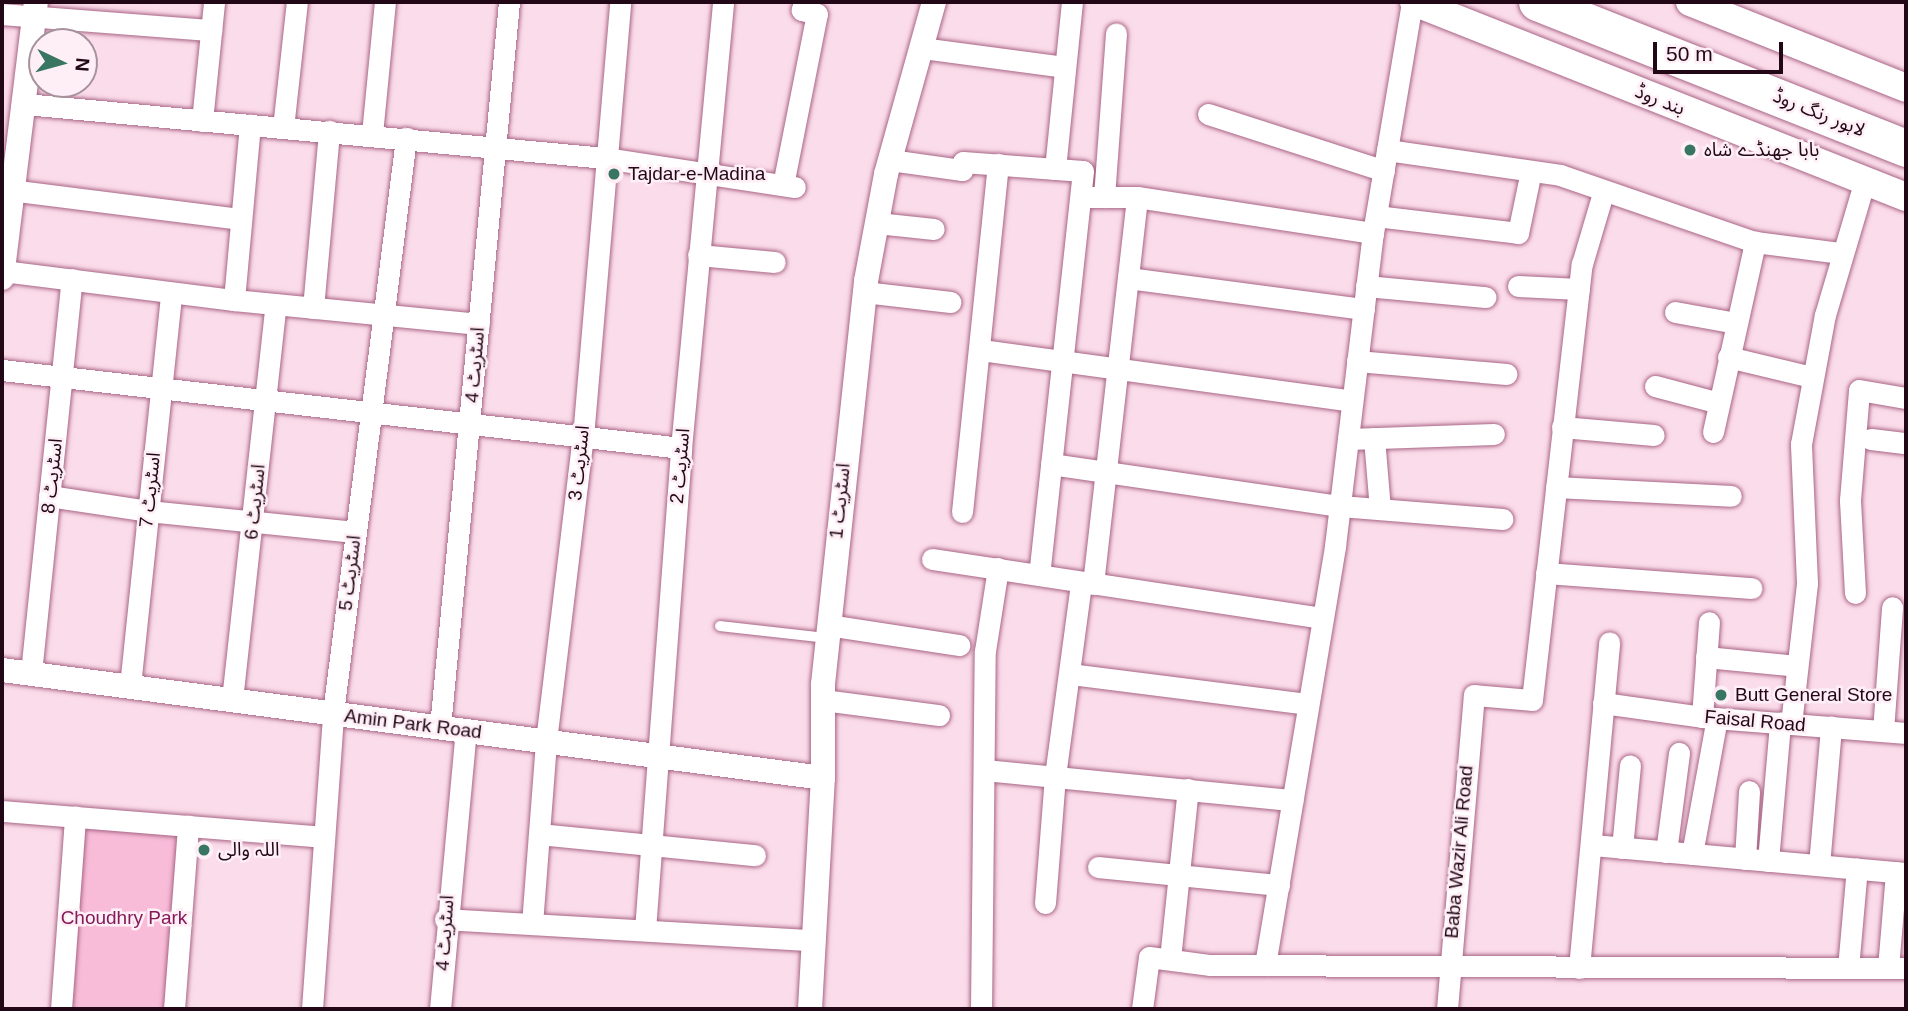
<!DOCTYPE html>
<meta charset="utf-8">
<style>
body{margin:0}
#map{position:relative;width:1908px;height:1011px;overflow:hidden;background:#fbdcea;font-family:Arial,"Noto Sans Arabic",sans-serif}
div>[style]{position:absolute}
.green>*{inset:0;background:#f8bcd8}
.roads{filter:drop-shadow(0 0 2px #a96586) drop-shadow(0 0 2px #a96586)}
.service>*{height:10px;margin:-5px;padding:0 5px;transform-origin:5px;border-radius:5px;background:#fff}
.minor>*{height:21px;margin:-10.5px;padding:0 10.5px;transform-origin:10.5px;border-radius:10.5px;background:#fff}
.tertiary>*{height:24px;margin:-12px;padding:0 12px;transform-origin:12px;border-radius:12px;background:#fff}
.secondary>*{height:28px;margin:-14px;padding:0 14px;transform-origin:14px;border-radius:14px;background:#fff}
.motorway>*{height:37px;margin:-18.5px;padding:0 18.5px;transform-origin:18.5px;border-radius:18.5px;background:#fff}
.dots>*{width:19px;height:19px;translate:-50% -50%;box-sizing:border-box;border:4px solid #feeef5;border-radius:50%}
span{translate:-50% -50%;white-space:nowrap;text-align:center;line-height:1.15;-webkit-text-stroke:5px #feeef5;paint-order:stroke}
.street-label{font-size:19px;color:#220816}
.poi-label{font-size:19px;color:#220816}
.left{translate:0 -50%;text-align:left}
.park-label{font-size:19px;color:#841a59}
.frame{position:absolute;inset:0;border:4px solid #220816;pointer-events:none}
.north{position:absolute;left:28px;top:28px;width:70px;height:70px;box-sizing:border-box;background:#feeef5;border:2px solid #a6929c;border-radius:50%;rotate:95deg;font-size:19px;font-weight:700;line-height:28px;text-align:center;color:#220816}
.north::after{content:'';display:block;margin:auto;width:24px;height:32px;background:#397662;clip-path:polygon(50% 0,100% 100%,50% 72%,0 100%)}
.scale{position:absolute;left:1653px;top:42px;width:130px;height:32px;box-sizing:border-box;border:4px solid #220816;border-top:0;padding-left:9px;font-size:21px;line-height:24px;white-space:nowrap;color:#220816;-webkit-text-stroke:5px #feeef5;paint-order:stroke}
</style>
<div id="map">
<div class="green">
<div style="clip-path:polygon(75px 817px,188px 826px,174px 1009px,61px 1009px)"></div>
</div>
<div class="roads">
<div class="service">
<div style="left:720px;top:626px;width:108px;rotate:6.4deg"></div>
</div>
<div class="minor">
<div style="left:2px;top:14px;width:210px;rotate:4.4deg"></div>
<div style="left:922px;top:48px;width:144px;rotate:7.6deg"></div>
<div style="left:25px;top:104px;width:583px;rotate:5.32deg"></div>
<div style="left:605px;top:158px;width:192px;rotate:8.7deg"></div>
<div style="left:1208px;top:114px;width:185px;rotate:17.9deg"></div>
<div style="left:202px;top:121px;width:120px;rotate:-84.2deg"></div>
<div style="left:283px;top:128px;width:127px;rotate:-83.7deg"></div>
<div style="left:372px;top:134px;width:133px;rotate:-84.4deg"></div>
<div style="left:1387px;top:150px;width:175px;rotate:8.2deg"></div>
<div style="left:1560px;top:175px;width:206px;rotate:19deg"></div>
<div style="left:1755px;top:242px;width:87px;rotate:7.3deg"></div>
<div style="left:890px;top:160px;width:73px;rotate:7.9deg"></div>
<div style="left:962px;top:170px;width:8px;rotate:-83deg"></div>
<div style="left:963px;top:162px;width:120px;rotate:4.3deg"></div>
<div style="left:1083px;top:171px;width:405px;rotate:96.2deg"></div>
<div style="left:1055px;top:169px;width:168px;rotate:-84.2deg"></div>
<div style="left:783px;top:185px;width:174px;rotate:-78.8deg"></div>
<div style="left:817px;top:14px;width:16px;rotate:-165deg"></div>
<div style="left:802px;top:10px;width:8px;rotate:-76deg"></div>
<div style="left:2px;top:189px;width:241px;rotate:7.2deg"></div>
<div style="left:1083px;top:197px;width:54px"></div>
<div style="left:1137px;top:197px;width:239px;rotate:8.7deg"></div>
<div style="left:1104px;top:197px;width:164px;rotate:-85.8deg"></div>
<div style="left:1376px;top:216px;width:143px;rotate:6.8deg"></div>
<div style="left:1518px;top:233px;width:63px;rotate:-78.2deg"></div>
<div style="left:877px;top:223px;width:57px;rotate:6deg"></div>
<div style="left:698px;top:255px;width:77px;rotate:5.2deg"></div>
<div style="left:3px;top:271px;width:233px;rotate:7.2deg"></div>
<div style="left:234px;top:300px;width:176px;rotate:-84.8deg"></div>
<div style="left:1128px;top:278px;width:238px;rotate:7.5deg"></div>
<div style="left:1366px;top:286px;width:120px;rotate:5.3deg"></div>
<div style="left:1518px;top:286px;width:61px;rotate:2.8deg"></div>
<div style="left:864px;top:292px;width:87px;rotate:6.6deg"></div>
<div style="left:234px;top:300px;width:246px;rotate:5.6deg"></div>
<div style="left:313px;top:308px;width:178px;rotate:-84.8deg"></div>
<div style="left:1675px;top:312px;width:62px;rotate:10.2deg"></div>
<div style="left:981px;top:350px;width:374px;rotate:7.8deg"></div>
<div style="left:1728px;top:357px;width:86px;rotate:13.4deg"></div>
<div style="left:1357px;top:361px;width:150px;rotate:5deg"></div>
<div style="left:2px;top:370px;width:683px;rotate:6.55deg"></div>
<div style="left:1655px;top:386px;width:66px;rotate:14.9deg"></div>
<div style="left:1562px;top:427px;width:92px;rotate:5deg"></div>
<div style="left:1713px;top:432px;width:195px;rotate:-77.5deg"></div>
<div style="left:1374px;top:438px;width:71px;rotate:85.2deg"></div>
<div style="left:1348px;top:439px;width:146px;rotate:-2deg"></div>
<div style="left:1871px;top:439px;width:35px;rotate:7deg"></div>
<div style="left:1051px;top:464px;width:292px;rotate:8.3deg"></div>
<div style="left:1340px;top:506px;width:163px;rotate:4.6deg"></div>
<div style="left:1556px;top:487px;width:175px;rotate:2.9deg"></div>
<div style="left:49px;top:496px;width:100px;rotate:8.6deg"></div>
<div style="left:148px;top:511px;width:208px;rotate:5.8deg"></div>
<div style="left:962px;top:512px;width:350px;rotate:-84.1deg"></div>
<div style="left:932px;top:559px;width:395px;rotate:8.6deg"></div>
<div style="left:1546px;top:573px;width:206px;rotate:4.2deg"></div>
<div style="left:1093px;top:584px;width:389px;rotate:-83.5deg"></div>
<div style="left:1855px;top:593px;width:93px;rotate:-93.1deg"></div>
<div style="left:1850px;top:500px;width:110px;rotate:-85.3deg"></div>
<div style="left:1859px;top:390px;width:48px;rotate:9.7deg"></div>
<div style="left:828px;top:625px;width:133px;rotate:8.7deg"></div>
<div style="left:1706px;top:657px;width:91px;rotate:5.6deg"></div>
<div style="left:31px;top:673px;width:396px;rotate:-84.1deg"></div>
<div style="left:1070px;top:674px;width:240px;rotate:7.2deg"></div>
<div style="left:130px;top:686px;width:395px;rotate:-84deg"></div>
<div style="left:232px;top:700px;width:398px;rotate:-83.7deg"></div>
<div style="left:823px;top:700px;width:117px;rotate:7.4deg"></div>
<div style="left:1603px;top:703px;width:100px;rotate:8deg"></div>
<div style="left:1702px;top:717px;width:205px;rotate:4.5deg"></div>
<div style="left:1702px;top:717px;width:95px;rotate:-85.8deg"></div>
<div style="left:1791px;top:724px;width:142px;rotate:-83.5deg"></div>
<div style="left:1807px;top:583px;width:139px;rotate:-92.5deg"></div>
<div style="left:1801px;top:444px;width:131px;rotate:-79.5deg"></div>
<div style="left:1825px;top:315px;width:141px;rotate:-73.5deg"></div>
<div style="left:440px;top:727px;width:728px;rotate:-84.56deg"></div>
<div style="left:1883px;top:731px;width:124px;rotate:-85.8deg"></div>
<div style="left:985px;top:770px;width:309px;rotate:5.6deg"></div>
<div style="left:2px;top:811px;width:323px;rotate:4.6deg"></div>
<div style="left:539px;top:834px;width:217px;rotate:5.6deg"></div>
<div style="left:1592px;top:845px;width:315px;rotate:5.1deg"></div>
<div style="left:1622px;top:848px;width:83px;rotate:-84.5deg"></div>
<div style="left:1666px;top:852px;width:100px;rotate:-82.5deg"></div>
<div style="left:1692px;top:854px;width:138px;rotate:-79.6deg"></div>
<div style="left:1745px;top:859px;width:68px;rotate:-86.6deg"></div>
<div style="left:1768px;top:861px;width:139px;rotate:-85deg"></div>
<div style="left:1819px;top:865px;width:139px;rotate:-85deg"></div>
<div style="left:1098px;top:867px;width:182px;rotate:5.7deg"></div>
<div style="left:1045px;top:903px;width:127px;rotate:-85.5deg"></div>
<div style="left:1055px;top:776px;width:195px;rotate:-82.3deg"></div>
<div style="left:445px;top:919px;width:370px;rotate:3.3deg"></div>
<div style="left:532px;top:924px;width:184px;rotate:-85.6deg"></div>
<div style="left:546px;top:741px;width:306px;rotate:-83.1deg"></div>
<div style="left:583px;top:437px;width:437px;rotate:-85.1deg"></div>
<div style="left:645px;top:930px;width:483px;rotate:-85.7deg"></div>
<div style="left:681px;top:448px;width:448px;rotate:-84.6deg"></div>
<div style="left:1170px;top:959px;width:171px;rotate:-84deg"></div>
<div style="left:1265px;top:965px;width:425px;rotate:-80.5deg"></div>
<div style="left:1335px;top:546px;width:315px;rotate:-83.1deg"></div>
<div style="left:1373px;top:233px;width:234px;rotate:-80.4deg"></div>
<div style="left:1579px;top:968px;width:327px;rotate:-84.7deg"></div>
<div style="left:1848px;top:968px;width:100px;rotate:-84.9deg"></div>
<div style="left:1888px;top:968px;width:96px;rotate:-85.2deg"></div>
<div style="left:61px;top:1009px;width:193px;rotate:-85.8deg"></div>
<div style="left:174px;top:1009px;width:184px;rotate:-85.6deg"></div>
<div style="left:312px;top:1009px;width:297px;rotate:-85.9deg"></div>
<div style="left:333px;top:713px;width:580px;rotate:-82.76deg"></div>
<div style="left:440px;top:1009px;width:279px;rotate:-84.7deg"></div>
<div style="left:981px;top:1009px;width:358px;rotate:-89.4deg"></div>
<div style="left:985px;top:651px;width:84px;rotate:-81.1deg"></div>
<div style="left:1142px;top:1009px;width:52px;rotate:-82.3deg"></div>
<div style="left:1149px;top:957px;width:62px;rotate:7.5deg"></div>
<div style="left:1210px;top:965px;width:696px;rotate:0.25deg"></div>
<div style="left:1447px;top:1009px;width:315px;rotate:-85.1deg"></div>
<div style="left:1474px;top:695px;width:58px;rotate:4.9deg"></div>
<div style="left:1532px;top:700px;width:439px;rotate:-83.5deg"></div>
<div style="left:1582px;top:264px;width:74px;rotate:-73.5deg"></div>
</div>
<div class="tertiary">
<div style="left:2px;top:278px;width:278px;rotate:-83deg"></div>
<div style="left:2px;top:670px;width:828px;rotate:7.49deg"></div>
<div style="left:810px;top:1009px;width:231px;rotate:-86.8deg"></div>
<div style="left:823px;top:778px;width:94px;rotate:-90deg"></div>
<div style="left:823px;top:684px;width:405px;rotate:-83.9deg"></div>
<div style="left:866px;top:281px;width:109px;rotate:-79.4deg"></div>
<div style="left:886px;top:174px;width:179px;rotate:-74.4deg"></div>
</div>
<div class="secondary">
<div style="left:1414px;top:2px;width:529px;rotate:21.62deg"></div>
<div style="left:1690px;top:2px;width:232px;rotate:21.7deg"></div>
</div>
<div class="motorway">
<div style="left:1537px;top:2px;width:397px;rotate:21.6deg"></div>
</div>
</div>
<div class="dots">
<div style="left:1690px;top:150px;background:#397662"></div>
<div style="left:614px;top:174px;background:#397662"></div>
<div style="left:1721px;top:695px;background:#397662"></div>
<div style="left:204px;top:850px;background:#397662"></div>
</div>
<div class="street-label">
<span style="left:1660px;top:100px;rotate:22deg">بند روڈ</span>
<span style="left:1819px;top:113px;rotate:22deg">لاہور رنگ روڈ</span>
<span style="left:475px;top:365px;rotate:-85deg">اسٹریٹ 4</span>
<span style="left:579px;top:463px;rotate:-84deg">اسٹریٹ 3</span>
<span style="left:680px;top:466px;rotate:-85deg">اسٹریٹ 2</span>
<span style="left:52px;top:476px;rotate:-84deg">اسٹریٹ 8</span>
<span style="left:150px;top:490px;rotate:-84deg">اسٹریٹ 7</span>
<span style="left:840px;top:501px;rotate:-84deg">اسٹریٹ 1</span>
<span style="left:255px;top:502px;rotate:-84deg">اسٹریٹ 6</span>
<span style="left:350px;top:573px;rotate:-83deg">اسٹریٹ 5</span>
<span style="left:1755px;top:721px;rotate:5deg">Faisal Road</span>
<span style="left:413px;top:724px;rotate:7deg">Amin Park Road</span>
<span style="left:1459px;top:852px;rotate:-85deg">Baba Wazir Ali Road</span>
<span style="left:445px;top:933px;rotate:-86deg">اسٹریٹ 4</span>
</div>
<div class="poi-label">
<span class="left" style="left:1704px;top:150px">بابا جھنڈے شاہ</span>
<span class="left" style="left:628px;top:174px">Tajdar-e-Madina</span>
<span class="left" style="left:1735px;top:695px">Butt General Store</span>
<span class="left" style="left:218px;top:850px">اللہ والی</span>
</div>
<div class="park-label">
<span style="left:124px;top:918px">Choudhry Park</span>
</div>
<div class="frame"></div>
<div class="north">N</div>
<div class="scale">50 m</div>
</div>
